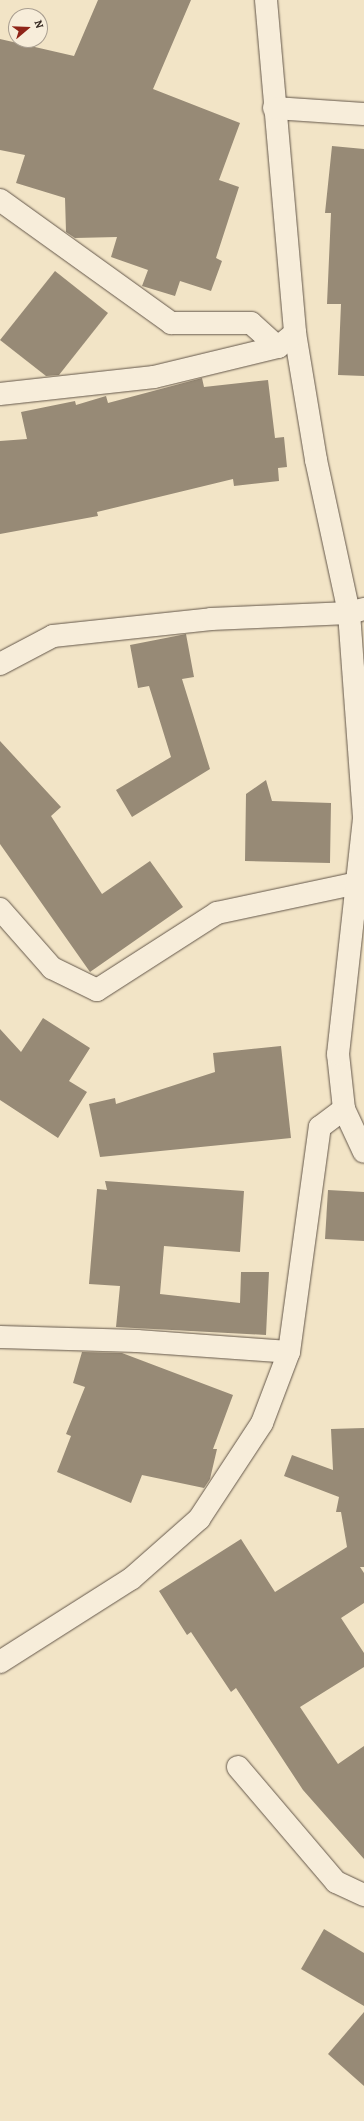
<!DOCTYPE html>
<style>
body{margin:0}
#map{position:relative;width:364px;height:2121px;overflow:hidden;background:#f2e4c6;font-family:Alegreya,serif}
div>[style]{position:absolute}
.building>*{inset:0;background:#978a76}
.roads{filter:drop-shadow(0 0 1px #64574a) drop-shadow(0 0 1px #64574a)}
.minor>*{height:22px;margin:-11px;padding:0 11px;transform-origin:11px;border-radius:11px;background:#f7edda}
span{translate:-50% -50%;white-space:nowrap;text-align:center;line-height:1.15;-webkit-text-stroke:3px #f7edda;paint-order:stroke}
.north{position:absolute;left:8px;top:8px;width:40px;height:40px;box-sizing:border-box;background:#f7edda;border:1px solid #a99e90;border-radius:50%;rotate:71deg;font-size:11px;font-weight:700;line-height:16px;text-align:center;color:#352820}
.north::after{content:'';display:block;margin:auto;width:14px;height:18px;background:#8f2418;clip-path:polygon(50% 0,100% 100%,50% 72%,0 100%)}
</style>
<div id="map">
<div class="building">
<div style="clip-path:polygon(98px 0,191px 0,153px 89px,240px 123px,219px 180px,239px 187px,216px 258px,222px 261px,211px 291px,180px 281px,175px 296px,142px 286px,148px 270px,111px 257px,117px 237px,75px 238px,66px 232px,65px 198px,16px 183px,25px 155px,0 150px,0 39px,74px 56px)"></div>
<div style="clip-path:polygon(332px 146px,364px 149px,364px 376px,338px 375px,341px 304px,327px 304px,331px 213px,325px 213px)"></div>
<div style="clip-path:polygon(55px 271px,108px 313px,59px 375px,46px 376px,0 340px)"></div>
<div style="clip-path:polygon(202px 378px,204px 387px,268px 380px,275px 438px,284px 437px,287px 467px,278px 468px,279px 481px,234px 486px,233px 479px,97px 512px,98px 516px,0 534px,0 441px,27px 439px,21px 412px,75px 401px,76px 405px,106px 396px,108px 403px)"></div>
<div style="clip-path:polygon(186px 634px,194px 677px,182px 679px,210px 769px,132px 817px,116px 790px,171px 757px,149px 686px,138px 688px,130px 645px)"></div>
<div style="clip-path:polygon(0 741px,61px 807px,51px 816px,102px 894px,150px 861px,183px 907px,90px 972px,0 844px)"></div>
<div style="clip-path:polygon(266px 780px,272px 801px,331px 803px,330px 863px,245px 861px,246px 794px)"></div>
<div style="clip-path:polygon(43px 1018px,90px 1048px,69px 1081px,87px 1092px,58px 1138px,0 1100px,0 1029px,21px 1052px)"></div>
<div style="clip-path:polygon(281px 1046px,291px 1138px,100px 1157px,89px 1104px,115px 1098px,116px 1104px,215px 1072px,213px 1053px)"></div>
<div style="clip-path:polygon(105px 1181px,244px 1191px,240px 1252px,164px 1246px,160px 1294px,240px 1303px,241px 1272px,269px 1272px,266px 1335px,116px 1327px,120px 1286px,89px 1284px,97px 1189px,107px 1190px)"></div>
<div style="clip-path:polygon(328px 1190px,364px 1192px,364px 1241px,325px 1239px)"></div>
<div style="clip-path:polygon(82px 1352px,122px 1353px,233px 1395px,213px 1449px,217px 1449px,210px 1479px,204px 1488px,142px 1475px,131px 1503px,57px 1472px,71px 1436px,66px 1434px,85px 1387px,73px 1383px)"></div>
<div style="clip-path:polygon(364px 1428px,364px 1567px,360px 1567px,364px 1573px,364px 1603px,341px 1618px,364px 1653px,364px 1667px,300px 1707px,338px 1764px,364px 1746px,364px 1859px,303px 1790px,236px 1688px,231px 1692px,191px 1632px,187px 1635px,159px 1591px,241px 1539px,275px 1592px,347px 1547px,341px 1512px,336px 1512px,339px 1497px,284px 1476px,292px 1455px,333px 1470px,331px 1429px)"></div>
<div style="clip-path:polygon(324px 1929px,364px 1953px,364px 2006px,301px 1969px)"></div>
<div style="clip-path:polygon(364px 2012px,364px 2086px,328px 2054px)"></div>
</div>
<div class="roads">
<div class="minor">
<div style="left:266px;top:0;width:334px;rotate:85deg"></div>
<div style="left:295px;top:333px;width:129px;rotate:80.6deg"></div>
<div style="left:316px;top:460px;width:157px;rotate:77.8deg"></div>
<div style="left:349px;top:613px;width:203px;rotate:85.8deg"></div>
<div style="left:274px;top:108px;width:90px;rotate:3.8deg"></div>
<div style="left:0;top:200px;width:211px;rotate:35.7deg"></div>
<div style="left:171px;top:323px;width:80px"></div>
<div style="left:251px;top:323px;width:36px;rotate:42deg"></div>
<div style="left:278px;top:347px;width:22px;rotate:-39deg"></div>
<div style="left:0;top:394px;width:155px;rotate:-6.3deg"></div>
<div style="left:154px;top:377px;width:128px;rotate:-13.6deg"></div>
<div style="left:0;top:664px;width:60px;rotate:-27.8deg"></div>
<div style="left:53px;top:636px;width:159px;rotate:-6.1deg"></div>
<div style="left:211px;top:619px;width:138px;rotate:-2.5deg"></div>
<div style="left:349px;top:613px;width:16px;rotate:-15deg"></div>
<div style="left:0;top:909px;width:79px;rotate:48.6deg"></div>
<div style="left:52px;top:968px;width:50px;rotate:26.1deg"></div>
<div style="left:97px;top:990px;width:143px;rotate:-32.7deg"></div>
<div style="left:217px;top:913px;width:140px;rotate:-12deg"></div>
<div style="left:344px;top:1109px;width:47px;rotate:65.1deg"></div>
<div style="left:0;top:1337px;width:137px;rotate:1.7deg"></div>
<div style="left:137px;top:1341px;width:152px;rotate:4.1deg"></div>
<div style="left:0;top:1662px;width:155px;rotate:-32.4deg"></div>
<div style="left:131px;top:1579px;width:91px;rotate:-41.4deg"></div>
<div style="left:199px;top:1519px;width:115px;rotate:-56.7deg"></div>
<div style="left:262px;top:1423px;width:76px;rotate:-69.2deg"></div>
<div style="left:289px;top:1352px;width:227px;rotate:-82.2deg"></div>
<div style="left:320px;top:1127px;width:30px;rotate:-37deg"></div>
<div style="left:344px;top:1109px;width:55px;rotate:-96.2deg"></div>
<div style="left:338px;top:1054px;width:238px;rotate:-83.7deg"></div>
<div style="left:238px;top:1767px;width:151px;rotate:49.6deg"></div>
<div style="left:336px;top:1882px;width:31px;rotate:25deg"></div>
</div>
</div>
<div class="north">N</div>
</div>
